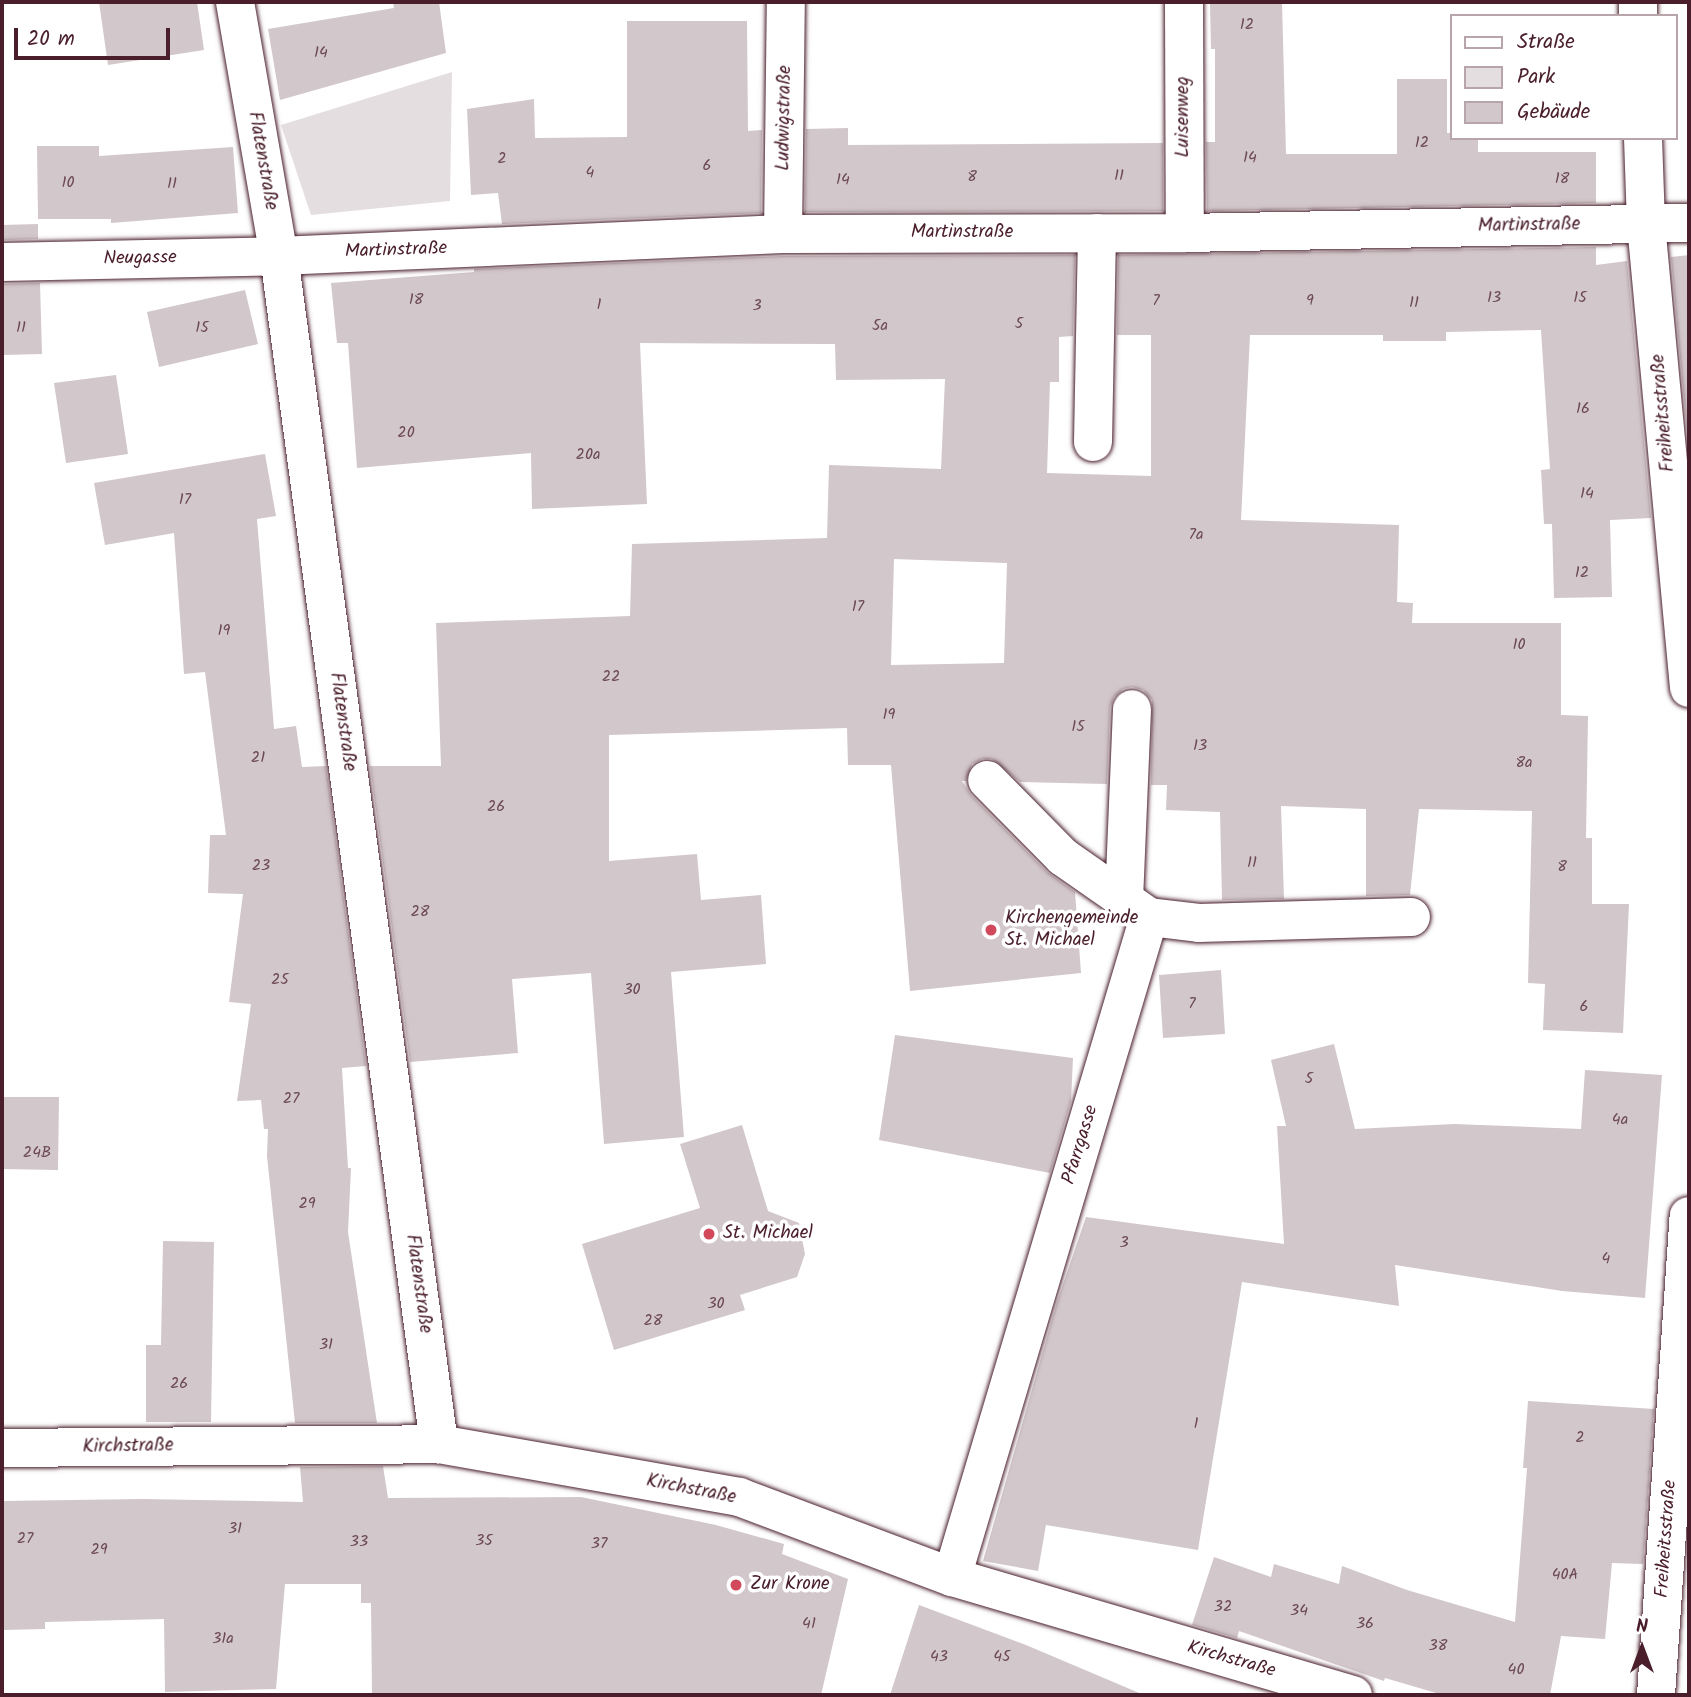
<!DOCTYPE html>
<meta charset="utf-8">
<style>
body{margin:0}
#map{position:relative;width:1691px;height:1697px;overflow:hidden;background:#fff;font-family:Kalam,sans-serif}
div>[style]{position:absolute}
.green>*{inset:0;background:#e5dee0}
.building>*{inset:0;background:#d2c7cb}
.roads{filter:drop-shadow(0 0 2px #4a1f2b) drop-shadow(0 0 2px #4a1f2b)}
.minor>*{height:38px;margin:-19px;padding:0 19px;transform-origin:19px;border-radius:19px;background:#fff}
.dots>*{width:19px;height:19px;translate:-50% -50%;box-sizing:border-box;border:4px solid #fff;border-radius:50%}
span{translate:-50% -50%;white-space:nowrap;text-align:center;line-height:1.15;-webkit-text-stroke:7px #fff;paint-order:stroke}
.number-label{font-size:16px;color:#6c4953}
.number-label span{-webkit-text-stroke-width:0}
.street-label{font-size:19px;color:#4a1f2b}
.poi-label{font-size:19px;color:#4a1f2b}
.left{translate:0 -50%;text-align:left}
.frame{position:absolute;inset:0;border:4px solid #4a1f2b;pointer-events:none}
.legend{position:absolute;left:1450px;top:14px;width:228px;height:126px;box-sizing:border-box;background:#fff;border:2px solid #b7a5aa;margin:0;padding:9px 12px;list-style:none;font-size:21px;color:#4a1f2b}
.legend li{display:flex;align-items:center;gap:14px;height:35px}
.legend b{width:35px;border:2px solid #b7a5aa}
.north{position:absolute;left:1607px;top:1613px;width:70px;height:70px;-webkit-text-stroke:5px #fff;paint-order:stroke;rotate:0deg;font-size:19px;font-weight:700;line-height:28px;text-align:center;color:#4a1f2b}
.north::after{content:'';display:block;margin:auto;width:24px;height:32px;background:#4a1f2b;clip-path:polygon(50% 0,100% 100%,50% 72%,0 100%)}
.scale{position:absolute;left:14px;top:28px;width:156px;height:32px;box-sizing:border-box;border:4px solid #4a1f2b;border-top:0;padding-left:9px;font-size:21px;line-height:24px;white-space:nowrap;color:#4a1f2b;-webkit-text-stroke:5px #fff;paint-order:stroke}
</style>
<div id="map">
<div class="green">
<div style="clip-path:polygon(452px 72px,450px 201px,311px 215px,281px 125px)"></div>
</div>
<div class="building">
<div style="clip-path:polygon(99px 2px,197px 2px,204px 50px,108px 65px)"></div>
<div style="clip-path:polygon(393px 2px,439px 2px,446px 53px,280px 100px,268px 29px,394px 8px)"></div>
<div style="clip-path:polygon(1210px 2px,1282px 2px,1286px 154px,1397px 154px,1397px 79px,1447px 79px,1447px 133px,1451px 133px,1451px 138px,1478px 138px,1478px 152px,1596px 152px,1596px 203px,1207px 211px,1206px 142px,1215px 142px,1215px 49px,1211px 49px)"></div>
<div style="clip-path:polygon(627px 21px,747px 21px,748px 131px,762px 130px,761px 213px,502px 224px,498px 193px,471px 195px,467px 109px,534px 99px,535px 138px,627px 137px)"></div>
<div style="clip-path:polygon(848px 128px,848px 145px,1163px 143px,1163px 211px,805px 212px,806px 129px)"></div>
<div style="clip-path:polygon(37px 146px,99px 146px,99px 156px,233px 147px,238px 213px,111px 223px,111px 219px,38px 219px)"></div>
<div style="clip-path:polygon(38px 224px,38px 239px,2px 240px,2px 225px)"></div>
<div style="clip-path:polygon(evenodd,1596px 247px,1596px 265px,1627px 261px,1651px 518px,1610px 520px,1612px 597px,1554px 598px,1552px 524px,1544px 524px,1541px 470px,1550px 469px,1541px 330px,1446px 332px,1446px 341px,1383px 341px,1383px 335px,1250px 335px,1241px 520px,1399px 525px,1397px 602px,1413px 603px,1412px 623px,1561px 623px,1561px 715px,1588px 716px,1586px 838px,1592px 838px,1592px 904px,1629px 904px,1623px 1033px,1543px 1030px,1545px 984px,1528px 983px,1532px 811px,1419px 809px,1410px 895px,1366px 896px,1366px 809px,1281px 806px,1284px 899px,1222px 900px,1220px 812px,1166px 810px,1167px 785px,1151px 785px,1152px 700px,1143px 690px,1132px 687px,1123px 689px,1114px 697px,1110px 707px,1107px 784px,1020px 782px,992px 759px,982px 759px,972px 764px,966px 781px,962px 781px,971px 795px,1047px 872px,1075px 892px,1081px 973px,910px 991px,891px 765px,848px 765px,847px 728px,609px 735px,609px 861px,697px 854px,701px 900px,761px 895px,766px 964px,671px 972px,684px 1137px,604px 1144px,591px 973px,512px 979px,518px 1053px,410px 1062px,370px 766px,441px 766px,436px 623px,630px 616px,632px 544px,827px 538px,829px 465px,941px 469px,945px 379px,836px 380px,835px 344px,640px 343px,647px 504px,532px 509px,531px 453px,357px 468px,348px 343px,337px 343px,331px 283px,474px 272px,474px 269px,784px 256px,1075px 255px,1073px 336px,1059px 337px,1059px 382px,1050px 382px,1047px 473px,1151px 476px,1151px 335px,1117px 335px,1118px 255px,1596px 247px,894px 559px,1007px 563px,1004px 663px,891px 665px,894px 559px)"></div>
<div style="clip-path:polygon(1689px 255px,1689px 454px,1671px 257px)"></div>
<div style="clip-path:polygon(40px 283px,42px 354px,2px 355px,2px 284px)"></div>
<div style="clip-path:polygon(245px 290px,258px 344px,159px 367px,147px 312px)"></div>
<div style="clip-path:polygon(116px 375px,128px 454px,66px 463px,54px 383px)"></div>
<div style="clip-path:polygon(265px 454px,276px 516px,257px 519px,274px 729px,296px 726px,302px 767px,326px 766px,366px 1066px,342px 1068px,348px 1168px,351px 1168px,348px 1232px,377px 1423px,295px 1423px,267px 1156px,268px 1129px,264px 1129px,261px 1100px,237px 1101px,251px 1004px,229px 1002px,243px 894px,208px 893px,210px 835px,226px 835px,205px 672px,184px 674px,174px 533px,105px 545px,94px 483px)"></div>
<div style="clip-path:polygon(1221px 970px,1225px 1034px,1163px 1038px,1159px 975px)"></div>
<div style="clip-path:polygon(895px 1035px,1073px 1058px,1071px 1101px,1050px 1173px,879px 1140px)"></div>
<div style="clip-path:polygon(1334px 1044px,1355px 1129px,1454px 1124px,1581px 1129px,1585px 1070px,1662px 1075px,1645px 1298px,1562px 1291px,1395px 1265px,1399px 1306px,1242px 1282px,1198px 1550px,1046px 1525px,1038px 1571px,983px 1561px,1057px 1302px,1086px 1217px,1284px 1244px,1277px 1126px,1286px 1126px,1271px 1060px)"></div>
<div style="clip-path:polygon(2px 1097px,59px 1097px,58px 1170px,2px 1169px)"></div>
<div style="clip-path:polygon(742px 1125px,768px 1211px,799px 1223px,805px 1254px,797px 1277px,740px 1295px,745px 1310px,614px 1350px,582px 1244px,700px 1208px,680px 1144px)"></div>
<div style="clip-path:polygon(163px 1241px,214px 1242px,211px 1422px,146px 1422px,146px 1345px,161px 1345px)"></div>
<div style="clip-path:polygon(1528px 1401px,1654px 1409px,1643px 1564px,1612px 1563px,1605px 1639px,1561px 1636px,1550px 1695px,1443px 1695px,1385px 1678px,1384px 1681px,1239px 1631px,1237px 1638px,1192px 1625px,1214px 1557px,1271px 1577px,1274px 1564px,1339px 1584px,1342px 1566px,1407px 1590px,1515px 1622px,1527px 1468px,1523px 1468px)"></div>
<div style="clip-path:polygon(383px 1466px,388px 1498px,581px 1497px,716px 1525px,784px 1544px,782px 1554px,848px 1579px,821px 1695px,372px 1695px,371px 1603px,361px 1603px,361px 1584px,285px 1584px,276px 1689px,165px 1692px,164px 1619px,45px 1622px,45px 1629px,2px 1630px,2px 1501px,143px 1499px,303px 1502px,300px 1467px)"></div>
<div style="clip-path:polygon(919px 1605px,1026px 1645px,1144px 1695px,890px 1695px)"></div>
</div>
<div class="roads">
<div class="minor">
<div style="left:235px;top:2px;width:258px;rotate:80.2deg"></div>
<div style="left:279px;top:256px;width:1199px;rotate:82.33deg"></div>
<div style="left:1184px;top:2px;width:231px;rotate:89.8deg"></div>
<div style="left:1638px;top:2px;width:14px;rotate:90deg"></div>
<div style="left:1643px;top:138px;width:86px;rotate:88deg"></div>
<div style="left:1646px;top:224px;width:466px;rotate:84.7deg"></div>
<div style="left:783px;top:234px;width:232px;rotate:-89.3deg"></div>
<div style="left:2px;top:262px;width:277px;rotate:-1.2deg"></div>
<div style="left:279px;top:256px;width:504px;rotate:-2.5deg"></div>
<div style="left:783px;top:234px;width:402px;rotate:-0.1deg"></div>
<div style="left:1185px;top:233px;width:504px;rotate:-1.14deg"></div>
<div style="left:1093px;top:442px;width:209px;rotate:-88.9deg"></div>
<div style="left:1124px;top:900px;width:191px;rotate:-87.6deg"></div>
<div style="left:1149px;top:917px;width:50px;rotate:6.8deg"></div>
<div style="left:1199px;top:923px;width:212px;rotate:-1.6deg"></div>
<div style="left:2px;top:1448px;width:437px;rotate:-0.5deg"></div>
<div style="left:439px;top:1444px;width:305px;rotate:10deg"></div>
<div style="left:739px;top:1497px;width:228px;rotate:20.6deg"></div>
<div style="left:952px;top:1577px;width:418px;rotate:16.4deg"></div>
<div style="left:952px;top:1577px;width:689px;rotate:-73.38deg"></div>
<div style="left:1149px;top:917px;width:105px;rotate:-145.1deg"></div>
<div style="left:1063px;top:857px;width:108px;rotate:-134.6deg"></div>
<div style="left:1656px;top:1695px;width:480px;rotate:-86.1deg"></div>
</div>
</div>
<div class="dots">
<div style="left:991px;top:930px;background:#d1495b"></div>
<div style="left:709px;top:1234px;background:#d1495b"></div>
<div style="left:736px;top:1585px;background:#d1495b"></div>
</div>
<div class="number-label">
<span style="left:1247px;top:25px">12</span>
<span style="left:321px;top:53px">14</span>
<span style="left:1422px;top:143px">12</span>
<span style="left:1250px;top:158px">14</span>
<span style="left:502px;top:159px">2</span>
<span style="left:707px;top:166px">6</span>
<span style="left:590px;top:173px">4</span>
<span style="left:1119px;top:176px">11</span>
<span style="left:972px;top:177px">8</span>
<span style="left:1562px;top:179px">18</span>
<span style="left:843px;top:180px">14</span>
<span style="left:68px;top:183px">10</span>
<span style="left:172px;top:184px">11</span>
<span style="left:1494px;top:298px">13</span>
<span style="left:1580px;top:298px">15</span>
<span style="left:416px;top:300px">18</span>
<span style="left:1156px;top:301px">7</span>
<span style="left:1310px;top:301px">9</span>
<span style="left:1414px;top:303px">11</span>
<span style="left:599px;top:305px">1</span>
<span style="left:757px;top:306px">3</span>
<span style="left:1019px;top:324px">5</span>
<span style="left:880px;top:326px">5a</span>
<span style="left:21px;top:328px">11</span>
<span style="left:202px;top:328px">15</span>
<span style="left:1583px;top:409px">16</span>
<span style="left:406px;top:433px">20</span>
<span style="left:588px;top:455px">20a</span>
<span style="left:1587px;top:494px">14</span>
<span style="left:185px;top:500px">17</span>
<span style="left:1196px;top:535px">7a</span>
<span style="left:1582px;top:573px">12</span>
<span style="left:858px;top:607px">17</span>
<span style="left:224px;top:631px">19</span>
<span style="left:1519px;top:645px">10</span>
<span style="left:611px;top:677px">22</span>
<span style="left:889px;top:715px">19</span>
<span style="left:1078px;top:727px">15</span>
<span style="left:1200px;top:746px">13</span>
<span style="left:258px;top:758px">21</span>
<span style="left:1524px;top:763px">8a</span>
<span style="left:496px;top:807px">26</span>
<span style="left:1252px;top:863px">11</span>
<span style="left:261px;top:866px">23</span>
<span style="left:1562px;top:867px">8</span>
<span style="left:420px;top:912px">28</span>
<span style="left:280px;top:980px">25</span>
<span style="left:632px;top:990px">30</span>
<span style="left:1192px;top:1004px">7</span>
<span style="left:1584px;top:1007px">6</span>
<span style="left:1309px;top:1079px">5</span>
<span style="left:291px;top:1099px">27</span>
<span style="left:1620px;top:1120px">4a</span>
<span style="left:37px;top:1153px">24B</span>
<span style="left:307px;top:1204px">29</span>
<span style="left:1124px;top:1243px">3</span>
<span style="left:1606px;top:1259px">4</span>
<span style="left:716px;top:1304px">30</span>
<span style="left:653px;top:1321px">28</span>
<span style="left:326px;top:1345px">31</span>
<span style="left:179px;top:1384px">26</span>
<span style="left:1196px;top:1424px">1</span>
<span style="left:1580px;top:1438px">2</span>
<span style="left:235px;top:1529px">31</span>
<span style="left:25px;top:1539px">27</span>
<span style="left:484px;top:1541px">35</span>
<span style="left:359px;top:1542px">33</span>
<span style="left:599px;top:1544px">37</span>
<span style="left:99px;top:1550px">29</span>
<span style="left:1565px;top:1575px">40A</span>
<span style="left:1223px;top:1607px">32</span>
<span style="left:1299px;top:1611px">34</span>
<span style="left:809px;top:1624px">41</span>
<span style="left:1365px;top:1624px">36</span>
<span style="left:223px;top:1639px">31a</span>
<span style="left:1438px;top:1646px">38</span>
<span style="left:939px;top:1657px">43</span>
<span style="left:1002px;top:1657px">45</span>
<span style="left:1516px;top:1670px">40</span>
</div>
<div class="street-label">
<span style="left:1184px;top:117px;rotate:-90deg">Luisenweg</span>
<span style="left:785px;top:118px;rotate:-89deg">Ludwigstraße</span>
<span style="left:262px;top:161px;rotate:80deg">Flatenstraße</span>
<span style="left:1529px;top:226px;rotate:-1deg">Martinstraße</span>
<span style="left:962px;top:233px">Martinstraße</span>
<span style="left:396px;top:251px;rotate:-2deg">Martinstraße</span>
<span style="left:140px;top:259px;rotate:-1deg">Neugasse</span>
<span style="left:1664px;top:413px;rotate:-95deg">Freiheitsstraße</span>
<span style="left:342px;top:722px;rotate:82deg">Flatenstraße</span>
<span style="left:1081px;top:1145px;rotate:-73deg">Pfarrgasse</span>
<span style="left:418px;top:1284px;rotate:82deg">Flatenstraße</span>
<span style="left:128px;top:1447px;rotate:-1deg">Kirchstraße</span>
<span style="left:691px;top:1490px;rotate:11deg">Kirchstraße</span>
<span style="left:1667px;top:1539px;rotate:-86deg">Freiheitsstraße</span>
<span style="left:1231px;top:1660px;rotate:16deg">Kirchstraße</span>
</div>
<div class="poi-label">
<span class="left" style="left:1005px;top:930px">Kirchengemeinde<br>St. Michael</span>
<span class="left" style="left:723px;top:1234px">St. Michael</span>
<span class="left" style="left:750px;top:1585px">Zur Krone</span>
</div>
<div class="frame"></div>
<ul class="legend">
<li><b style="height:9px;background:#fff"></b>Straße</li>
<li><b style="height:19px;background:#e5dee0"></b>Park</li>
<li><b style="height:19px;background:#d2c7cb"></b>Gebäude</li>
</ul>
<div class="north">N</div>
<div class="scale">20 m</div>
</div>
